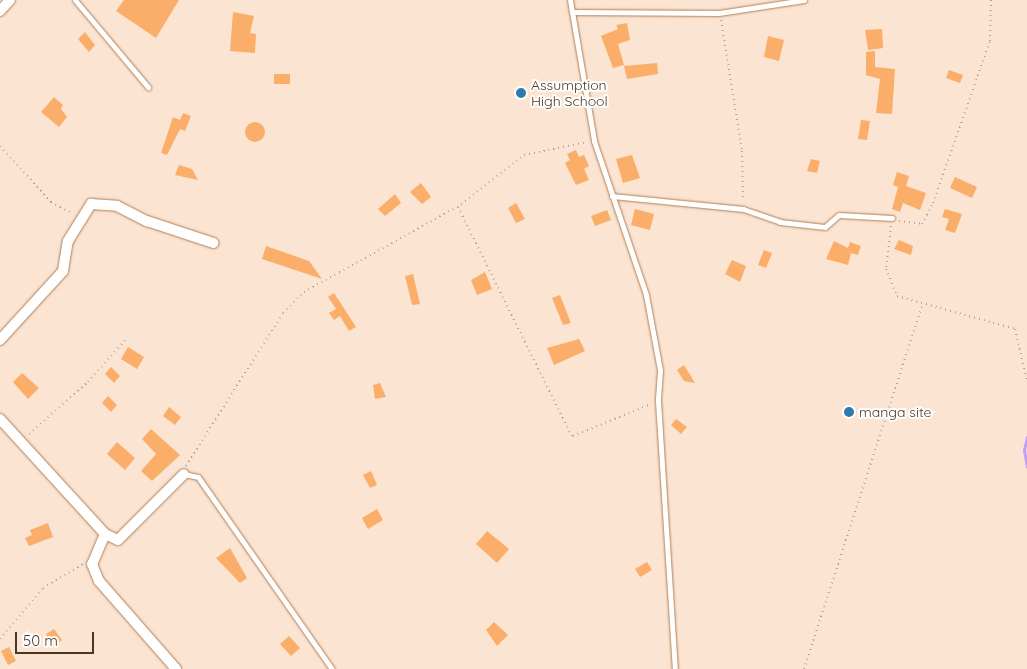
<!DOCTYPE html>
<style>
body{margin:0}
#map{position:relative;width:1027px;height:669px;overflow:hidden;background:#fbe4d2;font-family:Quicksand,sans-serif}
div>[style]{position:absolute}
.stream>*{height:3px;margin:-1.5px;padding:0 1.5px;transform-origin:1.5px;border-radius:1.5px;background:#c1a0f5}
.building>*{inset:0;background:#faae6a}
.round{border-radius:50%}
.path>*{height:2px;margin-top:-1px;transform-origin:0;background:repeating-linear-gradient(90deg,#b6a08e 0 1px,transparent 0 5px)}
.roads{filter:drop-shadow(0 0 1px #b17f53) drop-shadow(0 0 1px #b17f53)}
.service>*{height:5px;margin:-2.5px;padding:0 2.5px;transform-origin:2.5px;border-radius:2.5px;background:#fff}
.minor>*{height:10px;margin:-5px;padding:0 5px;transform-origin:5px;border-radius:5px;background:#fff}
.dots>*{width:14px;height:14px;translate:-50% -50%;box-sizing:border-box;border:2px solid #fff;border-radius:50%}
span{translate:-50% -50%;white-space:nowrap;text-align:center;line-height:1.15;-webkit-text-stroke:4px #fff;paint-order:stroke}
.poi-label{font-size:14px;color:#4b3623}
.left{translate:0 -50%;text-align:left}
.scale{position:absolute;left:15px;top:632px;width:79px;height:22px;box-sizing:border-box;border:2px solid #4b3623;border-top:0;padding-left:6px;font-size:15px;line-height:18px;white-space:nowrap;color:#4b3623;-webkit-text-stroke:4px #fff;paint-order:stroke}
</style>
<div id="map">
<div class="stream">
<div style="left:1027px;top:437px;width:13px;rotate:103deg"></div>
<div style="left:1024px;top:450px;width:17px;rotate:80deg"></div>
</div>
<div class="building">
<div style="clip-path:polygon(124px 0,179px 0,156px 38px,116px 11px)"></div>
<div style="clip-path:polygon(233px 12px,254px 16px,250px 33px,256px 34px,255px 53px,230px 51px)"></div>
<div style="clip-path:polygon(627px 23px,630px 40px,618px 44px,624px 65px,613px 68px,601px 36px,618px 29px,616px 25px)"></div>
<div style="clip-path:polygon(882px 29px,883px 48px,868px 50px,865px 30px)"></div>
<div style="clip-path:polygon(85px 32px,95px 45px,89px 52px,78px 39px)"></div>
<div style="clip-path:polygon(768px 36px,784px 40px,779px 61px,764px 57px)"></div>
<div style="clip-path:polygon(875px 51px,875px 67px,895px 69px,892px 114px,876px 113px,880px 79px,866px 75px,866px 52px)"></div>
<div style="clip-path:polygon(657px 63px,658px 74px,627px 79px,624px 66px)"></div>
<div style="clip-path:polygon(949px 70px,963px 75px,960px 83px,946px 78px)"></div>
<div style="clip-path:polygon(274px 74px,290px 74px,290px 84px,274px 84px)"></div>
<div style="clip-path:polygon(54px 97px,63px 105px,61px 109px,67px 117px,59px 127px,41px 112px)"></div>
<div style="clip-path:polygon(183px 113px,191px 116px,185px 131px,180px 129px,167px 155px,161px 153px,173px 117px,180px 120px)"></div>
<div style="clip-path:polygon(861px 120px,870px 121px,867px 140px,858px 139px)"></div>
<div class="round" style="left:245px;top:122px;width:20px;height:20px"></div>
<div style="clip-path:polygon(576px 150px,579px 157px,584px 155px,589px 166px,584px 169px,589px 180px,576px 185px,565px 163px,570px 160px,567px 154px)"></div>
<div style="clip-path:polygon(632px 155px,640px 178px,623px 183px,616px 159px)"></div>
<div style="clip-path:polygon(811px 159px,820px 161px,817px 173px,807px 171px)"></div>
<div style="clip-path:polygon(179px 165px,192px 169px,198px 180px,175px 175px)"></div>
<div style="clip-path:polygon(897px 172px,909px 176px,906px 186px,926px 193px,920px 210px,903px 203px,900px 212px,892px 209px,898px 187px,893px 185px)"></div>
<div style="clip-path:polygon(955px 177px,977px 187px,972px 198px,950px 188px)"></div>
<div style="clip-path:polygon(421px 183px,431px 197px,422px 204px,410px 192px)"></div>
<div style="clip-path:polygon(395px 194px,401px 203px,385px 216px,378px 209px)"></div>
<div style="clip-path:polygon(516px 203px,525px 219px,516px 223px,508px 208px)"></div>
<div style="clip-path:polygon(635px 209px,654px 214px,650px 230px,631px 225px)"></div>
<div style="clip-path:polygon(945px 209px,962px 214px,955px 233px,945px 230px,949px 219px,942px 217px)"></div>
<div style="clip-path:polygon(607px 210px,611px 220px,595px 226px,591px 216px)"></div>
<div style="clip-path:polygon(899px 240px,913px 246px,911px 255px,894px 249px)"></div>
<div style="clip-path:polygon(834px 241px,848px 248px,850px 242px,861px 246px,858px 255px,851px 253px,848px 265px,826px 259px)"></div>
<div style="clip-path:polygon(266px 246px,309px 261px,322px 279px,262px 259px)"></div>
<div style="clip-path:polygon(764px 250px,772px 253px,766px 268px,758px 265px)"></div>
<div style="clip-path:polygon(732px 260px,746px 266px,740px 282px,725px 274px)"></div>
<div style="clip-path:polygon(485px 272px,492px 289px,477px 295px,471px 280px)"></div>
<div style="clip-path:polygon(413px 274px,420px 304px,412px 305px,405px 276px)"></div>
<div style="clip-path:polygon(334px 293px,356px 327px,349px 331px,340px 316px,334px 320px,329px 313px,336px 309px,328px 297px)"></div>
<div style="clip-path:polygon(560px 295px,571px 323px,563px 325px,552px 298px)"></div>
<div style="clip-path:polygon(579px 339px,585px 351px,554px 365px,547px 348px)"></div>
<div style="clip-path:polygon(128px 347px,144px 357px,137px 369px,121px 359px)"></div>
<div style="clip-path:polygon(684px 365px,695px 383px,684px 381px,677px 370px)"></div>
<div style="clip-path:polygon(111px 367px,120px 376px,114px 383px,105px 374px)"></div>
<div style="clip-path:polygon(22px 373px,39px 388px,28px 399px,13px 382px)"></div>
<div style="clip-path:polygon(380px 383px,386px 397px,375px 399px,373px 385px)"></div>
<div style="clip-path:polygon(108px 396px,117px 405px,111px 412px,102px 403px)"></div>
<div style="clip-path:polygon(169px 407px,181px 417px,175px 425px,163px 416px)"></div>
<div style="clip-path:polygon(676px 419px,687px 427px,681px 434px,671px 425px)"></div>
<div style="clip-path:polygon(151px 429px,180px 455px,152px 481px,141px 471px,156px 454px,142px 439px)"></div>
<div style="clip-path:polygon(117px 442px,135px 458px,125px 470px,107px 454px)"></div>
<div style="clip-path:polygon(371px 471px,377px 485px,370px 488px,363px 475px)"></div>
<div style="clip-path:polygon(377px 509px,383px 520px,368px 529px,362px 518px)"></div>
<div style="clip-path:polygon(48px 523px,53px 537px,29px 546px,25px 538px,32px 535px,30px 530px)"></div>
<div style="clip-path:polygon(487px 531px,509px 549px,497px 563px,476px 544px)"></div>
<div style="clip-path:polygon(230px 548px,247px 578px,240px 583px,216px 558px)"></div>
<div style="clip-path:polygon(647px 562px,652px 570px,640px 577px,635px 569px)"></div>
<div style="clip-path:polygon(494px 622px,508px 635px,497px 646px,486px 630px)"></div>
<div style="clip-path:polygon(54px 629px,62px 640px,51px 648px,46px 634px)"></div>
<div style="clip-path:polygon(289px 636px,300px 648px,291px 656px,280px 644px)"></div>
<div style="clip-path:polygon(9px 647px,16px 661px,8px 665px,1px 651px)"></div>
</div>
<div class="path">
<div style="left:721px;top:20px;width:133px;rotate:80.9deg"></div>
<div style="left:742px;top:151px;width:50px;rotate:88.9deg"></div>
<div style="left:0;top:146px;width:76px;rotate:47.7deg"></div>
<div style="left:51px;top:202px;width:24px;rotate:28deg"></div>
<div style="left:458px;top:207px;width:250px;rotate:63.6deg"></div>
<div style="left:569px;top:431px;width:6px;rotate:51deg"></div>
<div style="left:573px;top:436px;width:84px;rotate:-22.3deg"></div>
<div style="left:899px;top:221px;width:23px;rotate:7deg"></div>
<div style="left:922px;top:224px;width:24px;rotate:-62deg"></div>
<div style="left:933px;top:203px;width:172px;rotate:-70.6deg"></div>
<div style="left:990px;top:41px;width:41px;rotate:-88.6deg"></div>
<div style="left:891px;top:226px;width:43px;rotate:96.6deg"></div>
<div style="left:886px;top:269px;width:29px;rotate:68deg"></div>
<div style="left:897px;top:296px;width:123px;rotate:15.6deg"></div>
<div style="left:1015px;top:329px;width:53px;rotate:77deg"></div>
<div style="left:29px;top:434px;width:79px;rotate:-41.4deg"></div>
<div style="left:88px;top:382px;width:56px;rotate:-48.6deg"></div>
<div style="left:186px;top:466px;width:181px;rotate:-57.6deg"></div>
<div style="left:283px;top:313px;width:30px;rotate:-45deg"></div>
<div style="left:304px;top:292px;width:175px;rotate:-29.1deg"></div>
<div style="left:457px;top:207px;width:85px;rotate:-37.8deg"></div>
<div style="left:524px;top:155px;width:64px;rotate:-11.7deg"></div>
<div style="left:0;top:639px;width:67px;rotate:-49.9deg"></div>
<div style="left:43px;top:588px;width:47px;rotate:-31deg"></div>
<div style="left:804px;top:669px;width:383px;rotate:-72deg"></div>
</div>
<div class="roads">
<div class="service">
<div style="left:75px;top:0;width:114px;rotate:50deg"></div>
<div style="left:570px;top:0;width:143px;rotate:80.3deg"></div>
<div style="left:594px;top:141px;width:163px;rotate:71.3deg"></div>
<div style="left:646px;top:295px;width:76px;rotate:79.4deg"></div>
<div style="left:660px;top:370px;width:31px;rotate:94deg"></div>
<div style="left:658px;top:401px;width:269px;rotate:86.4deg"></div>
<div style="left:572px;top:12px;width:147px;rotate:0.4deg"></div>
<div style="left:719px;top:13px;width:86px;rotate:-8.7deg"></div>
<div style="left:612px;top:196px;width:132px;rotate:5.7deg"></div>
<div style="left:743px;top:209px;width:39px;rotate:19deg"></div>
<div style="left:780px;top:222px;width:45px;rotate:6.3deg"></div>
<div style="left:825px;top:227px;width:18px;rotate:-41deg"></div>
<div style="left:839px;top:215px;width:53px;rotate:3.2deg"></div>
<div style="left:184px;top:474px;width:14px;rotate:12deg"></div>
<div style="left:198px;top:477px;width:234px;rotate:55.1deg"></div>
</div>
<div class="minor">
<div style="left:0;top:11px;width:15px;rotate:-48deg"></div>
<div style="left:0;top:340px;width:93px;rotate:-47.6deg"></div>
<div style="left:63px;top:271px;width:30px;rotate:-81deg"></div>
<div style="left:68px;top:241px;width:44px;rotate:-58.1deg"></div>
<div style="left:91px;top:204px;width:26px;rotate:4deg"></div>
<div style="left:117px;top:206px;width:34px;rotate:27deg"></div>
<div style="left:147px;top:221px;width:70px;rotate:18.4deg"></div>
<div style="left:0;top:419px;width:156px;rotate:47.6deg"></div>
<div style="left:105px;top:534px;width:14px;rotate:25deg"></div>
<div style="left:118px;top:540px;width:93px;rotate:-45deg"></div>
<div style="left:105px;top:534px;width:33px;rotate:113deg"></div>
<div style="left:92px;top:564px;width:18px;rotate:68deg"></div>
<div style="left:99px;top:581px;width:117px;rotate:48.8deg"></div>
</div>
</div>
<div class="dots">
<div style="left:521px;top:93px;background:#2d7bad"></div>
<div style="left:849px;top:412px;background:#2d7bad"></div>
</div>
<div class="poi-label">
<span class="left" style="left:531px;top:93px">Assumption<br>High School</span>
<span class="left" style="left:859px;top:412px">manga site</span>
</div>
<div class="scale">50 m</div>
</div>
